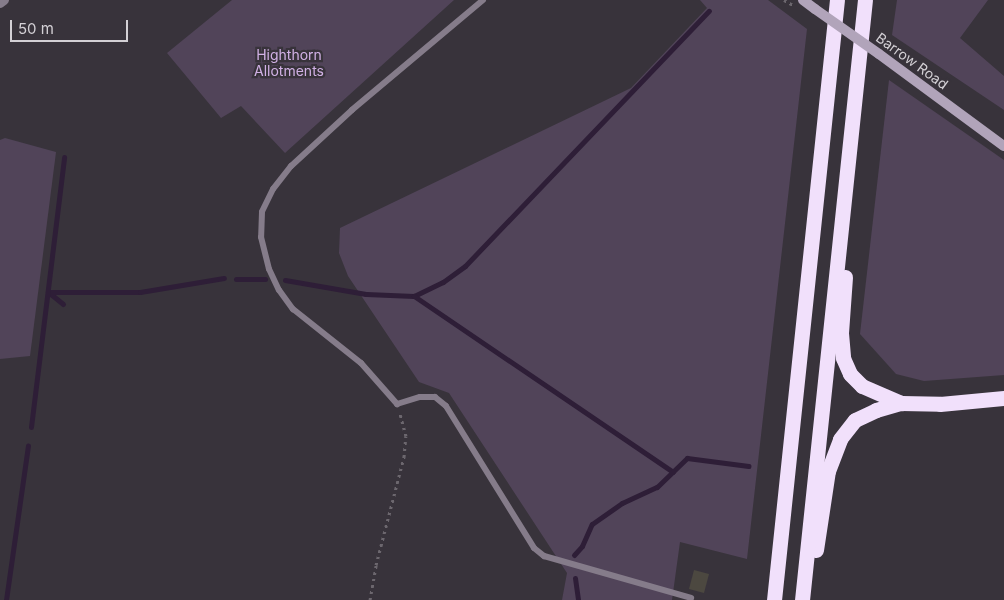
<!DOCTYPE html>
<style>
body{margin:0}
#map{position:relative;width:1004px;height:600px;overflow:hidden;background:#38333b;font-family:Inter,sans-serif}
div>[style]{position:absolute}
.green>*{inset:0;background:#514459}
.stream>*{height:5px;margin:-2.5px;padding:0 2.5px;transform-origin:2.5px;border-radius:2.5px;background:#2e1e37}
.building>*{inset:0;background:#4c4840}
.path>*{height:3px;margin-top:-1.5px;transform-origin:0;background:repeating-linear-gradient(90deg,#6c676e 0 2.5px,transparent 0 6.5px)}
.lane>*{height:6px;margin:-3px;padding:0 3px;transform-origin:3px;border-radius:3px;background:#857c8a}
.street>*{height:10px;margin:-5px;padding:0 5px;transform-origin:5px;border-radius:5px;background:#857c8a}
.secondary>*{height:10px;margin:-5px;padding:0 5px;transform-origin:5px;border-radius:5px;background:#b1a4ba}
.highway>*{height:15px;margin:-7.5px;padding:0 7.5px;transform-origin:7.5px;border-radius:7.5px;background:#f1e0fb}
.secondary-bridge>*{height:10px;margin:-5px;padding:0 5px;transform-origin:5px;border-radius:5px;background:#b1a4ba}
span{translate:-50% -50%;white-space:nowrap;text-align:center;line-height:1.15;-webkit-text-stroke:4.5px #38333b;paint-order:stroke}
.park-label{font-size:14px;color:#d1b1e5}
.street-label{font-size:14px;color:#d3d0d5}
.scale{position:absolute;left:10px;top:20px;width:118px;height:22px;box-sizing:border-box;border:2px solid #d3d0d5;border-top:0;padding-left:6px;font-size:15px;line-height:18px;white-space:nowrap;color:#d3d0d5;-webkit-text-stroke:4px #38333b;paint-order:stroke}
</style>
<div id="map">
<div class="green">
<div style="clip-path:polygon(232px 0,454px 0,285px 153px,241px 106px,221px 118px,167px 53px)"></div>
<div style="clip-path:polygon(700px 0,768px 0,807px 29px,747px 559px,680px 542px,672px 600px,562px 600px,567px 573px,449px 393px,419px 382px,348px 276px,339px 253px,340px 228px,631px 88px,707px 8px)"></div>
<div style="clip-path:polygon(897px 0,988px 0,960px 38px,1004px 76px,1004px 110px,892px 35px)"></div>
<div style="clip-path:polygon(889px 80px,1004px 160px,1004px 375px,924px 381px,896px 374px,860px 334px)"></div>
<div style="clip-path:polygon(5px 138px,56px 152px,30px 356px,0 359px,0 140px)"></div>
</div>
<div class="stream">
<div style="left:236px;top:279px;width:29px"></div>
<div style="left:285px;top:280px;width:82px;rotate:9.8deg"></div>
<div style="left:366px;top:294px;width:48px;rotate:2.4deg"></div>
<div style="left:414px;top:296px;width:32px;rotate:-26deg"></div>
<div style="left:443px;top:282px;width:27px;rotate:-36deg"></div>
<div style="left:465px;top:266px;width:353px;rotate:-46.3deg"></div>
<div style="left:414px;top:296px;width:313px;rotate:34.2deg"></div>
<div style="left:63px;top:304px;width:19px;rotate:-141deg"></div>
<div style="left:48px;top:292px;width:92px"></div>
<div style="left:140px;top:292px;width:85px;rotate:-9.5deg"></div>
<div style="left:31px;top:427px;width:272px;rotate:-83deg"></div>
<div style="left:574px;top:555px;width:12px;rotate:-48deg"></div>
<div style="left:582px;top:546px;width:24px;rotate:-66deg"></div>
<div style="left:592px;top:524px;width:37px;rotate:-35deg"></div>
<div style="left:622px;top:503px;width:38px;rotate:-25deg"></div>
<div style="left:657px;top:487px;width:42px;rotate:-44deg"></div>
<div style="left:687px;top:458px;width:62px;rotate:7.5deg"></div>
<div style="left:575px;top:578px;width:22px;rotate:82deg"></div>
<div style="left:6px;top:600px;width:156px;rotate:-81.9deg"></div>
</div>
<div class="building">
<div style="clip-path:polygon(694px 570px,709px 574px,704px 593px,689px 589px)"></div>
</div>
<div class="path">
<div style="left:784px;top:0;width:10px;rotate:29deg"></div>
<div style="left:370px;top:600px;width:36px;rotate:-80deg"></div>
<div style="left:376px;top:565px;width:112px;rotate:-75.5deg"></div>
<div style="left:404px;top:457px;width:21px;rotate:-85deg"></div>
<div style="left:406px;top:436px;width:24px;rotate:-105deg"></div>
</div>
<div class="lane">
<div style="left:483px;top:0;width:171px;rotate:140deg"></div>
<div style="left:352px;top:110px;width:83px;rotate:137.4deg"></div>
<div style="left:291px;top:166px;width:29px;rotate:128deg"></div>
<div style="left:273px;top:189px;width:25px;rotate:116deg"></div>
<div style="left:262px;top:212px;width:25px;rotate:92deg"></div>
<div style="left:261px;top:237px;width:33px;rotate:76deg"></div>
<div style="left:269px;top:269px;width:23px;rotate:65deg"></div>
<div style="left:279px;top:290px;width:24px;rotate:54deg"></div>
<div style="left:293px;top:309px;width:87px;rotate:38.5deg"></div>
<div style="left:361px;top:363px;width:55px;rotate:48.7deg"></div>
<div style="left:397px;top:404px;width:24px;rotate:-17deg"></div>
<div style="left:420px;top:397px;width:15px"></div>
<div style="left:435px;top:397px;width:14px;rotate:39deg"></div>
<div style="left:446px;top:406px;width:167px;rotate:58.2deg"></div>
<div style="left:534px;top:548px;width:13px;rotate:39deg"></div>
<div style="left:544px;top:556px;width:153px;rotate:15.9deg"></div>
</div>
<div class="street">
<div style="left:0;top:3px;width:5px;rotate:-37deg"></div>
</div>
<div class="secondary">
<div style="left:803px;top:0;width:15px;rotate:37deg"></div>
<div style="left:879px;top:54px;width:155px;rotate:36.4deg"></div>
</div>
<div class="highway">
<div style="left:845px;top:277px;width:56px;rotate:94.1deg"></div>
<div style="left:841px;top:333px;width:25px;rotate:85deg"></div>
<div style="left:843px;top:358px;width:17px;rotate:66deg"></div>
<div style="left:850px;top:374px;width:17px;rotate:45deg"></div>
<div style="left:862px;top:386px;width:43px;rotate:23.6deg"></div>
<div style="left:816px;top:550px;width:80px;rotate:-81.4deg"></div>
<div style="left:828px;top:471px;width:34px;rotate:-69deg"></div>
<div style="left:840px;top:439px;width:24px;rotate:-52deg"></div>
<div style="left:855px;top:420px;width:23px;rotate:-25deg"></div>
<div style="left:876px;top:410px;width:26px;rotate:-16deg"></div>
<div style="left:901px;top:403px;width:39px;rotate:1deg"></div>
<div style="left:940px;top:404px;width:64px;rotate:-5.4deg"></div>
<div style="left:774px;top:600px;width:603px;rotate:-84.01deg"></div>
<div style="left:802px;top:600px;width:603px;rotate:-84.01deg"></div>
</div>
<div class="secondary-bridge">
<div style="left:815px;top:9px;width:78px;rotate:35.1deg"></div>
</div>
<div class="park-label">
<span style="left:289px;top:63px">Highthorn<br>Allotments</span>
</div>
<div class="street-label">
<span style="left:912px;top:61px;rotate:36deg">Barrow Road</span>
</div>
<div class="scale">50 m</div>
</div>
